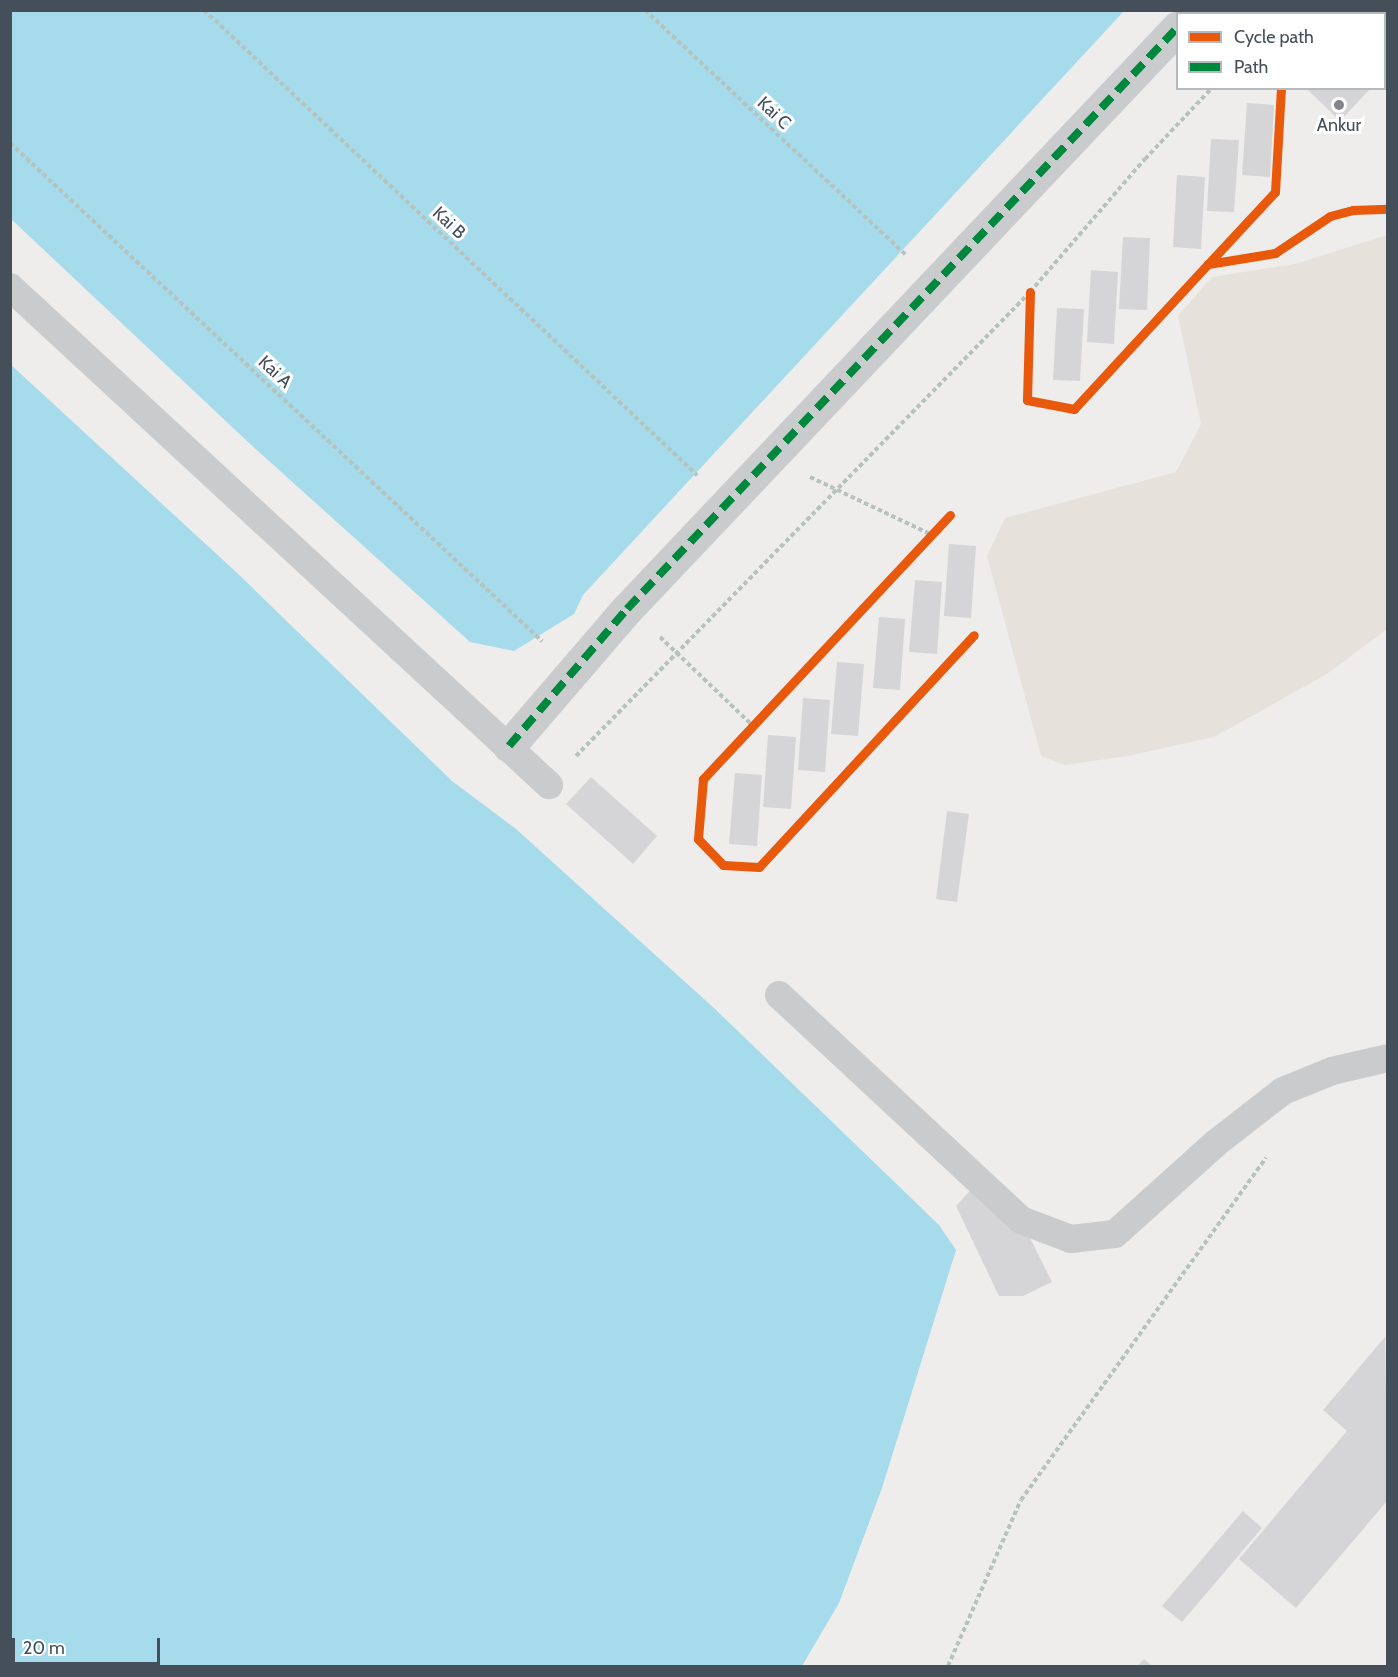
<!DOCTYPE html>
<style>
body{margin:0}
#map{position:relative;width:1398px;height:1677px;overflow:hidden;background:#eeedec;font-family:Cabin,sans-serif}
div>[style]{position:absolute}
.sand>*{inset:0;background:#e6e2db}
.water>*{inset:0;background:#a5dbeb}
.building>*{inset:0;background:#d5d5d7}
.path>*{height:4px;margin-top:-2px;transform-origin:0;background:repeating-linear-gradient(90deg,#b6c2be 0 4.5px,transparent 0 7.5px)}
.service>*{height:28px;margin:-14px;padding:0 14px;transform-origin:14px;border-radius:14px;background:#c9cbcd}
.pedestrian>*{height:33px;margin:-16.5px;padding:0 16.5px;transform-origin:16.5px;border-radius:16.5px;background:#c9cbcd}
.quiet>*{height:8px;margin-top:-4px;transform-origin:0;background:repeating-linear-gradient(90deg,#00873e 0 15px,transparent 0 23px)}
.cycleway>*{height:9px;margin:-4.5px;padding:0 4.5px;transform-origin:4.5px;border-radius:4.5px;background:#e8590c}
.dots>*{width:16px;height:16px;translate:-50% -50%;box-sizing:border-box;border:3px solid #fff;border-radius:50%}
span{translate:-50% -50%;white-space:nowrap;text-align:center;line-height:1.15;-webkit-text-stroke:6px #fff;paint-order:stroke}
.street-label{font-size:18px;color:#444f59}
.poi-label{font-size:18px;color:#444f59}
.frame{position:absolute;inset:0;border:12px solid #444f59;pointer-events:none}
.legend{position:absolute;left:1176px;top:12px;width:210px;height:78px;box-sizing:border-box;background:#fff;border:2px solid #b4b9bd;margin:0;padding:8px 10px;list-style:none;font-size:18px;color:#444f59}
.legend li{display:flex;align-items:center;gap:12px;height:30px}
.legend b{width:30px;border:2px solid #b4b9bd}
.scale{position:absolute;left:12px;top:1638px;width:148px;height:27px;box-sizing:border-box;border:3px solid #444f59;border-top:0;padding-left:8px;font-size:18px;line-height:21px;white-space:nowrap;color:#444f59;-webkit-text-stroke:4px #fff;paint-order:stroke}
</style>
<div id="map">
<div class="sand">
<div style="clip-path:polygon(1387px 235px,1387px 629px,1327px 674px,1214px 737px,1128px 756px,1065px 765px,1041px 756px,987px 556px,1005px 518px,1176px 472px,1201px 424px,1178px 316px,1212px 277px,1295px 264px)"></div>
</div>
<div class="water">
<div style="clip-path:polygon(10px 11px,11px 10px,1124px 11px,583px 595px,574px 614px,514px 651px,470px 642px,248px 442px,11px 219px)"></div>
<div style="clip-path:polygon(10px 364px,235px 571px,452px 781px,516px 829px,715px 1009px,939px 1225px,956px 1250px,882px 1488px,839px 1603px,802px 1666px,11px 1666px)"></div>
</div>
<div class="building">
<div style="clip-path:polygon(1306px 88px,1371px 88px,1340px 121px)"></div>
<div style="clip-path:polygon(1247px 103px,1274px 105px,1270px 177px,1242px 175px)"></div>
<div style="clip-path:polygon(1211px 139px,1239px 140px,1234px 212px,1207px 211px)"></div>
<div style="clip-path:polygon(1177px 175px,1205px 177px,1201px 249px,1173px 247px)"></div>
<div style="clip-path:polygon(1123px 237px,1150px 238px,1147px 310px,1119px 309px)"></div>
<div style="clip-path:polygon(1091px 270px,1118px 272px,1114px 344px,1087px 342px)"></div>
<div style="clip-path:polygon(1057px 308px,1084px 309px,1080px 381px,1053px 380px)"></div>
<div style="clip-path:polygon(949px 544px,976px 546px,971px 618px,944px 616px)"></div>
<div style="clip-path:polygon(915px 580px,942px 582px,937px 654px,909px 652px)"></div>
<div style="clip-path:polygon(879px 617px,905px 619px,900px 690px,873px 688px)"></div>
<div style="clip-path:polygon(837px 662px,864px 664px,858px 736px,831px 734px)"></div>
<div style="clip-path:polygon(803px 698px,830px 700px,825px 772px,798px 770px)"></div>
<div style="clip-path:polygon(768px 735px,796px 737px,791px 809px,763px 807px)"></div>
<div style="clip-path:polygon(735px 773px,762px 775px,757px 846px,729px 844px)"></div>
<div style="clip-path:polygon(591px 777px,657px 836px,633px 864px,566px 804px)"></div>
<div style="clip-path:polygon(947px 811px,969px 814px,957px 902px,936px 899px)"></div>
<div style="clip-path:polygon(976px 1184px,1027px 1232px,1052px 1282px,1023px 1296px,999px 1296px,956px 1206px)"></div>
<div style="clip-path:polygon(1385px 1337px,1388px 1500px,1296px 1608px,1239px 1559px,1347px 1431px,1323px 1410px)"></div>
<div style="clip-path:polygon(1243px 1511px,1262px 1528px,1182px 1622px,1162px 1606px)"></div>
<div style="clip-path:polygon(1144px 1659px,1152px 1666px,1137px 1666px)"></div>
</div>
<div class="path">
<div style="left:204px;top:10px;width:678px;rotate:43.33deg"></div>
<div style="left:645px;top:10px;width:357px;rotate:43.2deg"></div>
<div style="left:1284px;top:14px;width:5px;rotate:-53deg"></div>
<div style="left:10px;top:143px;width:729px;rotate:43.11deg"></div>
<div style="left:810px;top:477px;width:135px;rotate:25.4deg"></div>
<div style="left:660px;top:637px;width:129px;rotate:43.7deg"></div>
<div style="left:576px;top:756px;width:649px;rotate:-45.62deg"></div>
<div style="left:1030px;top:292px;width:176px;rotate:-49.2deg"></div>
<div style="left:1145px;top:159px;width:98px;rotate:-46.7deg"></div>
<div style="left:948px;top:1666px;width:181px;rotate:-66.3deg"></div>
<div style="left:1021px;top:1500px;width:421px;rotate:-54.4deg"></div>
</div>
<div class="service">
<div style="left:10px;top:287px;width:734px;rotate:42.74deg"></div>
<div style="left:779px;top:995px;width:330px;rotate:42.9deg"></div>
<div style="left:1021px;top:1220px;width:53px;rotate:20.8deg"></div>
<div style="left:1071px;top:1239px;width:44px;rotate:-6.5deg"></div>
<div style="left:1115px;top:1234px;width:136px;rotate:-42deg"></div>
<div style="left:1216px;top:1143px;width:85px;rotate:-37.8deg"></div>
<div style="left:1283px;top:1091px;width:53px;rotate:-22.2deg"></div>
<div style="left:1332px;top:1071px;width:57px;rotate:-13.1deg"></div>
</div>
<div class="pedestrian">
<div style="left:509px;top:746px;width:181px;rotate:-49.3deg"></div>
<div style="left:627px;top:609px;width:801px;rotate:-46.57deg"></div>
</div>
<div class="quiet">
<div style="left:1190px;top:14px;width:5px;rotate:-53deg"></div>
<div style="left:1284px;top:14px;width:1px;rotate:-90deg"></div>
<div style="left:509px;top:746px;width:181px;rotate:-49.3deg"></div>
<div style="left:627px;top:609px;width:801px;rotate:-46.57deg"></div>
</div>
<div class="cycleway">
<div style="left:1208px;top:264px;width:98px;rotate:-47.1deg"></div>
<div style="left:1275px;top:192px;width:104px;rotate:-86.7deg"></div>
<div style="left:1030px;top:292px;width:108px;rotate:91.6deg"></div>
<div style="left:1027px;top:400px;width:48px;rotate:10.8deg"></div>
<div style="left:1074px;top:409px;width:197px;rotate:-47.3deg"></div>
<div style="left:1208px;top:264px;width:68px;rotate:-9.3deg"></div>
<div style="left:1275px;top:253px;width:66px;rotate:-33.9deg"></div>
<div style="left:1330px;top:216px;width:24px;rotate:-15deg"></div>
<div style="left:1353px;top:210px;width:35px;rotate:-2deg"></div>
<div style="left:950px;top:515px;width:362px;rotate:133.1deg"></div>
<div style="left:703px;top:779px;width:60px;rotate:94.8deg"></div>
<div style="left:698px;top:839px;width:36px;rotate:46deg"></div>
<div style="left:723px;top:865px;width:36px;rotate:3deg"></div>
<div style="left:759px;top:867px;width:316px;rotate:-47.2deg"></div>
</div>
<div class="dots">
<div style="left:1339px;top:105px;background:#80868c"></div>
</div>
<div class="street-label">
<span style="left:774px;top:113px;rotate:43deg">Kai C</span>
<span style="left:449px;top:223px;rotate:43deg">Kai B</span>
<span style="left:275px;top:372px;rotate:43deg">Kai A</span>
</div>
<div class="poi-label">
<span style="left:1339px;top:125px">Ankur</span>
</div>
<div class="frame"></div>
<ul class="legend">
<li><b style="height:8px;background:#e8590c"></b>Cycle path</li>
<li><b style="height:8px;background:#00873e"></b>Path</li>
</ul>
<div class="scale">20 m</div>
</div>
